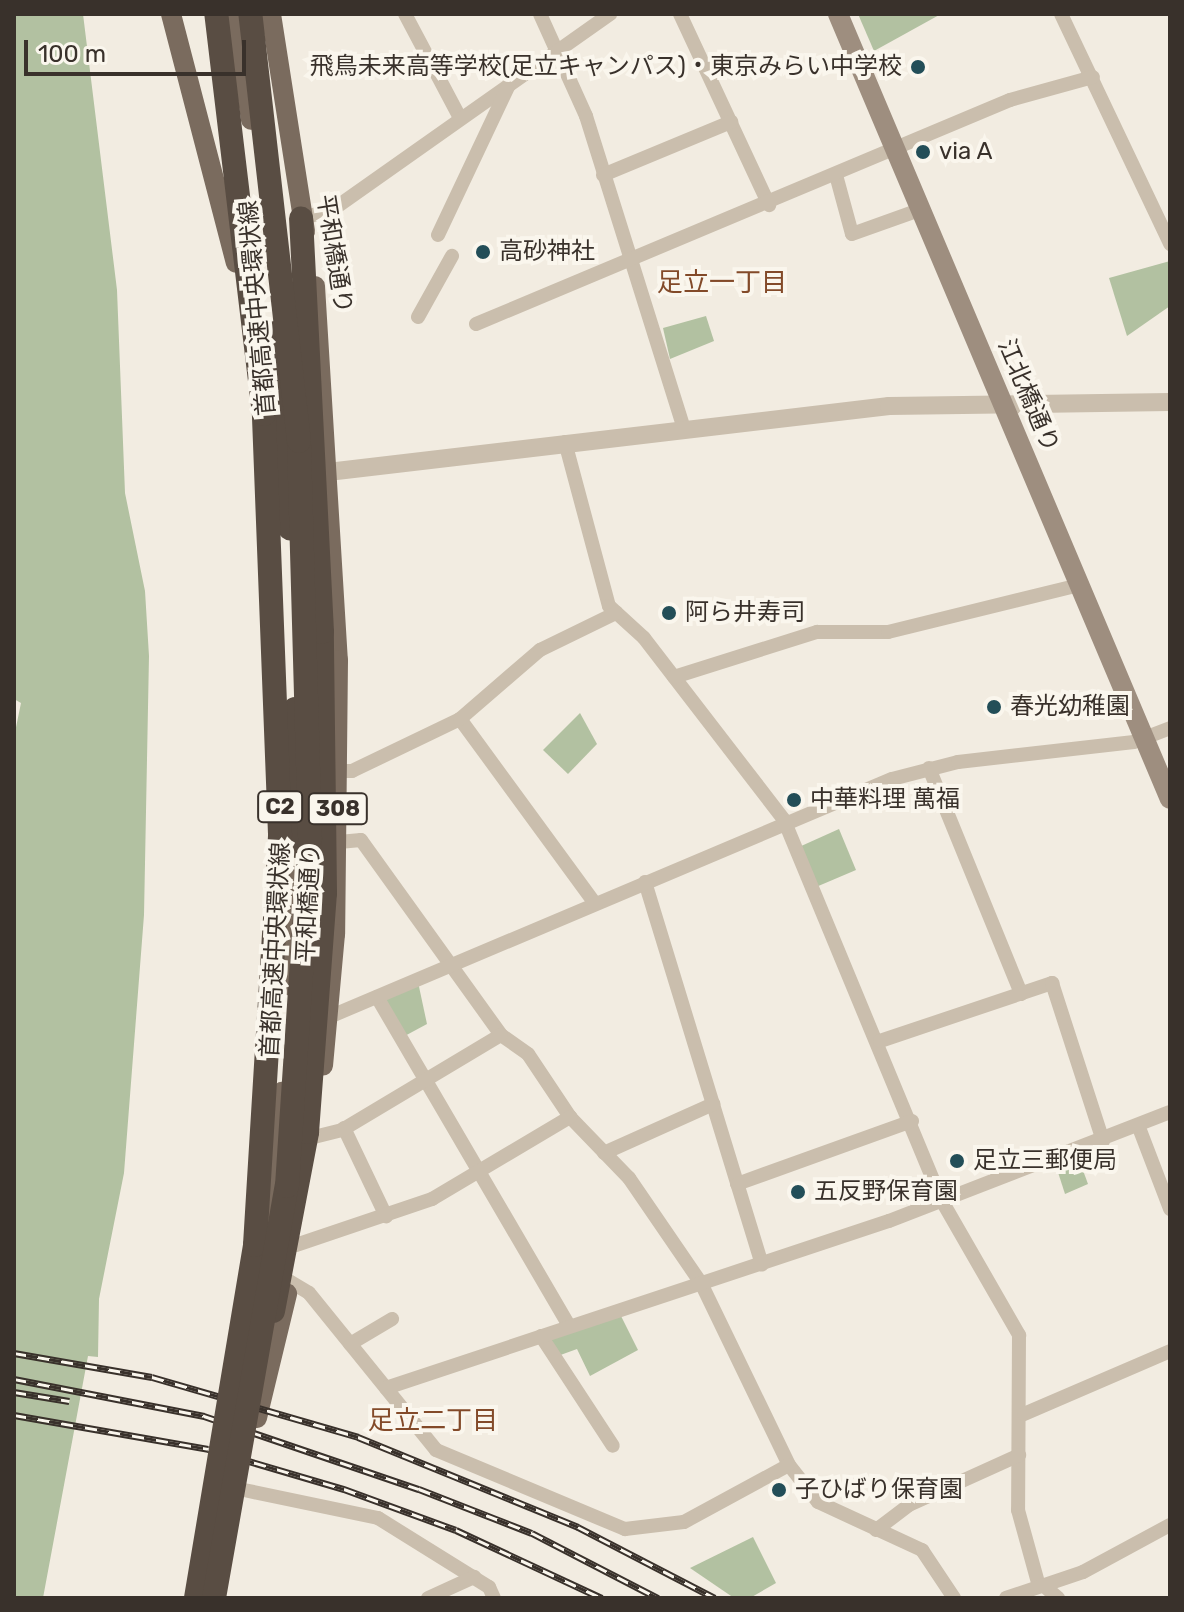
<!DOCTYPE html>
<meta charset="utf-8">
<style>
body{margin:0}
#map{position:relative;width:1184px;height:1612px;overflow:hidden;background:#f2ece1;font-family:Rubik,"Noto Sans JP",sans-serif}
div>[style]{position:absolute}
.green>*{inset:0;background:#b2c1a1}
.minor>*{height:14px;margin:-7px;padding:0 7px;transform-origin:7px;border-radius:7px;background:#cabead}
.tertiary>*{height:18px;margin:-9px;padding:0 9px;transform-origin:9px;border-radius:9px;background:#cabead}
.secondary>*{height:20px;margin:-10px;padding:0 10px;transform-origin:10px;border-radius:10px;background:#9e8e7f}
.primary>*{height:20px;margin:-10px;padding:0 10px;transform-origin:10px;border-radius:10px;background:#7a6b5e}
.motorway>*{height:24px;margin:-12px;padding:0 12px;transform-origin:12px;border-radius:12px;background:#594d43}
.rail>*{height:7px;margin-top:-3.5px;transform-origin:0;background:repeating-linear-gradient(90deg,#faf6ed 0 12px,#39312b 0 24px);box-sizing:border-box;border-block:2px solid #39312b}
.motorway-bridge>*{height:24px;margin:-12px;padding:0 12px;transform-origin:12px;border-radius:12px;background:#594d43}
.dots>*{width:22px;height:22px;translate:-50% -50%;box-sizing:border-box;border:4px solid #faf6ed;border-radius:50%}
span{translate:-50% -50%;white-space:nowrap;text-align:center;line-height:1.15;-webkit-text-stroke:8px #faf6ed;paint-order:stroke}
.shield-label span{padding:2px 6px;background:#faf6ed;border:2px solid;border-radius:6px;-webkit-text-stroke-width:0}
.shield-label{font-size:22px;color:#39312b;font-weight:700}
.poi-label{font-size:24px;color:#39312b}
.right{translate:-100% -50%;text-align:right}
.left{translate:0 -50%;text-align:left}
.street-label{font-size:24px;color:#39312b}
.neighbourhood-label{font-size:26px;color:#834a29}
.frame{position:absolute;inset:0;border:16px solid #39312b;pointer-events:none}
.scale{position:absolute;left:24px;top:40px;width:222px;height:36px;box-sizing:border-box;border:4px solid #39312b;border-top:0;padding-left:10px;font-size:24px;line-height:28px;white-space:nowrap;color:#39312b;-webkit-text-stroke:6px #faf6ed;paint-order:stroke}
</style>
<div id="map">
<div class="green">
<div style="clip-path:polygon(14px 14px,83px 14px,117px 290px,125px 493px,145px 591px,149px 656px,144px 915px,124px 1173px,99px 1299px,98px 1357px,88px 1356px,43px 1598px,14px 1598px,14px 737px,21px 703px,14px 699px)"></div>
<div style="clip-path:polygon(858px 14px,941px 14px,874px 51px)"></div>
<div style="clip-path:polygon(1170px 261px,1170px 306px,1127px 336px,1109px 278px)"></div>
<div style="clip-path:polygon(706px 316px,714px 341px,670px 359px,663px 328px)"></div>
<div style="clip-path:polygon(580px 713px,597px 744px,568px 774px,543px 750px)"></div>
<div style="clip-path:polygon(839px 829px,856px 870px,816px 887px,799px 847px)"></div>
<div style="clip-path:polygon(418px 982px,427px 1024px,401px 1038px,381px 1000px)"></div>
<div style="clip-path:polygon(1077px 1154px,1088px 1184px,1065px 1194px,1055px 1163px)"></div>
<div style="clip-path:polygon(618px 1310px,638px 1350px,590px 1376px,577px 1349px,555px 1357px,542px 1336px)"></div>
<div style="clip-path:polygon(753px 1537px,776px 1583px,750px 1598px,734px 1598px,690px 1568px)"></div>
</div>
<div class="minor">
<div style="left:405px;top:14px;width:115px;rotate:62.1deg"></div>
<div style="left:540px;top:14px;width:112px;rotate:65.7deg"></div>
<div style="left:586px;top:116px;width:327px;rotate:72.6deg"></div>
<div style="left:680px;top:14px;width:211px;rotate:65deg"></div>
<div style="left:1061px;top:14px;width:255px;rotate:64.6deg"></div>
<div style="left:603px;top:175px;width:139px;rotate:-22.5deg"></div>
<div style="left:836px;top:175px;width:61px;rotate:74.8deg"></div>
<div style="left:852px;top:234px;width:74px;rotate:-19.7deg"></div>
<div style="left:301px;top:219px;width:36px;rotate:-18deg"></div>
<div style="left:335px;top:208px;width:337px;rotate:-35.2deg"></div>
<div style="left:438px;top:235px;width:166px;rotate:-64.7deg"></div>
<div style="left:418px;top:317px;width:70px;rotate:-60.9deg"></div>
<div style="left:476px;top:324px;width:579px;rotate:-22.76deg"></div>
<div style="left:1010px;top:100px;width:86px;rotate:-15.5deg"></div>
<div style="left:565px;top:442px;width:170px;rotate:75deg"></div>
<div style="left:609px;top:606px;width:47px;rotate:42.4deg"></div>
<div style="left:644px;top:638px;width:230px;rotate:52.4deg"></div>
<div style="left:784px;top:820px;width:412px;rotate:67.5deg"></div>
<div style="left:942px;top:1201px;width:155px;rotate:60.1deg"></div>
<div style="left:1019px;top:1335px;width:175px;rotate:90.3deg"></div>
<div style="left:1018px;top:1510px;width:79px;rotate:74.6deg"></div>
<div style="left:674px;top:677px;width:150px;rotate:-17.5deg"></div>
<div style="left:817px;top:632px;width:71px"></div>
<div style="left:888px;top:632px;width:198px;rotate:-13.8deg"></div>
<div style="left:460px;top:719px;width:225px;rotate:53.8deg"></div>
<div style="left:929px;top:768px;width:244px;rotate:67.8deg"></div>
<div style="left:338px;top:771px;width:14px"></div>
<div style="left:352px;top:771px;width:120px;rotate:-25.7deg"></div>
<div style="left:460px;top:719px;width:106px;rotate:-40.8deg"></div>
<div style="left:540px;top:650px;width:85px;rotate:-26deg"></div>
<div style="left:339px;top:842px;width:22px;rotate:-5deg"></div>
<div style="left:361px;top:840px;width:240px;rotate:54.3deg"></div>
<div style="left:501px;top:1035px;width:33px;rotate:35deg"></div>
<div style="left:528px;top:1054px;width:76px;rotate:56.3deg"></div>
<div style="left:570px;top:1117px;width:85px;rotate:46deg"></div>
<div style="left:629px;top:1178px;width:127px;rotate:55.6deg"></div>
<div style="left:701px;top:1283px;width:202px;rotate:64.2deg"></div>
<div style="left:789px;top:1465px;width:47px;rotate:51.9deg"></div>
<div style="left:818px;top:1502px;width:115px;rotate:24.8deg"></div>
<div style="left:922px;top:1550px;width:58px;rotate:56.3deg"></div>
<div style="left:645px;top:882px;width:400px;rotate:73deg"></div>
<div style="left:377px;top:997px;width:381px;rotate:59.7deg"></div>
<div style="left:329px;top:1017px;width:611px;rotate:-22.92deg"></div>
<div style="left:892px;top:779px;width:68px;rotate:-14.4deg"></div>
<div style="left:958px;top:762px;width:177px;rotate:-6.5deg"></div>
<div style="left:1134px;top:742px;width:39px;rotate:-21deg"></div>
<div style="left:880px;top:1041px;width:182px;rotate:-18.6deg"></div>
<div style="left:1052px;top:983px;width:166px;rotate:72.1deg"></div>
<div style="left:1138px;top:1125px;width:90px;rotate:69.1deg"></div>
<div style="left:344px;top:1128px;width:98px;rotate:64.5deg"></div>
<div style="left:314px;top:1137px;width:29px;rotate:-14deg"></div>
<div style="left:342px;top:1130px;width:185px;rotate:-30.9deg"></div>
<div style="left:604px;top:1153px;width:120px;rotate:-24.2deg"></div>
<div style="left:737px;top:1184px;width:186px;rotate:-19.8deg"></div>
<div style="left:296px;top:1245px;width:144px;rotate:-18.7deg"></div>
<div style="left:432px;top:1199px;width:161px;rotate:-30.7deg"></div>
<div style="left:289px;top:1281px;width:23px;rotate:31deg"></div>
<div style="left:309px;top:1293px;width:202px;rotate:51deg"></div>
<div style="left:436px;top:1450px;width:205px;rotate:22.7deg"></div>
<div style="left:625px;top:1529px;width:59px;rotate:-6.8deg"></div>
<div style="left:684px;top:1522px;width:119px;rotate:-28.5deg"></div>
<div style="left:541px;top:1336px;width:131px;rotate:56.8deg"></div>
<div style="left:350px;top:1344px;width:49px;rotate:-30.8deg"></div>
<div style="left:386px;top:1388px;width:530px;rotate:-18.37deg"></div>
<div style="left:889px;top:1221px;width:301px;rotate:-21.2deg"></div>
<div style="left:1024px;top:1414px;width:159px;rotate:-23.3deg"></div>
<div style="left:244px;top:1490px;width:137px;rotate:11.8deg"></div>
<div style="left:378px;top:1518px;width:131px;rotate:31.9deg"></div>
<div style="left:489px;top:1587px;width:12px;rotate:66deg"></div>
<div style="left:876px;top:1530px;width:41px;rotate:-37.1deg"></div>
<div style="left:909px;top:1505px;width:121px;rotate:-24.4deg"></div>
<div style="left:1043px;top:1585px;width:20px;rotate:41deg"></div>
<div style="left:428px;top:1598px;width:51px;rotate:-24.5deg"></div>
<div style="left:1006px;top:1598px;width:81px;rotate:-18.7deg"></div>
<div style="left:1083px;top:1572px;width:99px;rotate:-28.4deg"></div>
</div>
<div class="tertiary">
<div style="left:328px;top:472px;width:565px;rotate:-6.71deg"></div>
<div style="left:889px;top:406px;width:281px;rotate:-0.8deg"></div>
</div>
<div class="secondary">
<div style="left:838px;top:14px;width:852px;rotate:67.08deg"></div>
</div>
<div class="primary">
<div style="left:171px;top:14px;width:257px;rotate:75.4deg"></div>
<div style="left:235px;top:14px;width:107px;rotate:81.4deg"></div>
<div style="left:271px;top:14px;width:220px;rotate:81.1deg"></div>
<div style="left:315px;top:286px;width:375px;rotate:86.5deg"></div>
<div style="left:338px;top:660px;width:274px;rotate:90.6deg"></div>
<div style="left:335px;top:934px;width:132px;rotate:95.2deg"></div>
<div style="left:288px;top:874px;width:112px;rotate:88.5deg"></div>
<div style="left:266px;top:1239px;width:148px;rotate:-83.8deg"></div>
<div style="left:257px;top:1418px;width:128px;rotate:-76.4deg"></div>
</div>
<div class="motorway">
<div style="left:275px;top:333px;width:196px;rotate:85.6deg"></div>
<div style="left:295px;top:709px;width:137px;rotate:89.6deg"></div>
<div style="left:273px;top:1311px;width:182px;rotate:-79.2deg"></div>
<div style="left:307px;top:1132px;width:240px;rotate:-85.7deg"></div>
<div style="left:325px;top:893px;width:261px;rotate:-90.7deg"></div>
<div style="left:322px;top:632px;width:414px;rotate:-92.9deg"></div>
</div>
<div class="rail">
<div style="left:14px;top:1353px;width:140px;rotate:9.9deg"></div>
<div style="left:152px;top:1377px;width:215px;rotate:16.2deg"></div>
<div style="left:358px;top:1437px;width:238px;rotate:22.2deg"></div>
<div style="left:578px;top:1527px;width:154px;rotate:27.4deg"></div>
<div style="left:14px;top:1379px;width:194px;rotate:11deg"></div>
<div style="left:204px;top:1416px;width:227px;rotate:18.8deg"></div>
<div style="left:419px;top:1489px;width:121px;rotate:21.3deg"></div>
<div style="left:532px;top:1533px;width:142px;rotate:27.3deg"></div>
<div style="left:14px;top:1392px;width:56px;rotate:9.3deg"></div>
<div style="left:14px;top:1415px;width:197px;rotate:9.9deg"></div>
<div style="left:208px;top:1449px;width:142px;rotate:16.4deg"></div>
<div style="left:344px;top:1489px;width:119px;rotate:20.1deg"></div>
<div style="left:456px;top:1530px;width:161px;rotate:25deg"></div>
</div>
<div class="motorway-bridge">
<div style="left:196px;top:1598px;width:358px;rotate:-80.5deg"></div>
<div style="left:255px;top:1245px;width:412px;rotate:-86.5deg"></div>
<div style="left:280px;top:834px;width:420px;rotate:-92.2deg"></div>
<div style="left:264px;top:414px;width:403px;rotate:-96.8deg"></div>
<div style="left:214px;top:1598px;width:418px;rotate:-80deg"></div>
<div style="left:287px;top:1186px;width:349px;rotate:-86.2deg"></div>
<div style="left:310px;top:838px;width:397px;rotate:-91.6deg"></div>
<div style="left:299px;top:441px;width:430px;rotate:-96.5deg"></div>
</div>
<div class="dots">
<div style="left:918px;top:67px;background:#234e58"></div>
<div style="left:923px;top:152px;background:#234e58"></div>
<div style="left:483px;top:252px;background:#234e58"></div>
<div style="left:669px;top:613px;background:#234e58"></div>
<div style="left:994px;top:707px;background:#234e58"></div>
<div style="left:794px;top:800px;background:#234e58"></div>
<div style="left:957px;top:1161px;background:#234e58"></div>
<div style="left:798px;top:1192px;background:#234e58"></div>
<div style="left:779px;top:1490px;background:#234e58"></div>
</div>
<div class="shield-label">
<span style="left:280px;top:807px">C2</span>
<span style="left:338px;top:809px">308</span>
</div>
<div class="poi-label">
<span class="right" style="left:902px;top:67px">飛鳥未来高等学校(足立キャンパス)・東京みらい中学校</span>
<span class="left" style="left:939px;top:152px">via A</span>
<span class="left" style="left:499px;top:252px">高砂神社</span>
<span class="left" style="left:685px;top:613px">阿ら井寿司</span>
<span class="left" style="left:1010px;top:707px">春光幼稚園</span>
<span class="left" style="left:810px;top:800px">中華料理 萬福</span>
<span class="left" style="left:973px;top:1161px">足立三郵便局</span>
<span class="left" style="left:814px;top:1192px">五反野保育園</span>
<span class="left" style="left:795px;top:1490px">子ひばり保育園</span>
</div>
<div class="street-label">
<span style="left:334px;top:254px;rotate:81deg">平和橋通り</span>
<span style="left:258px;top:308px;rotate:-95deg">首都高速中央環状線</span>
<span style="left:1028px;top:396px;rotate:67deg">江北橋通り</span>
<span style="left:309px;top:903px;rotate:-87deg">平和橋通り</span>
<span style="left:276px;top:950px;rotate:-87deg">首都高速中央環状線</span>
</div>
<div class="neighbourhood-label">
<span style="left:722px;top:283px">足立一丁目</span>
<span style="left:433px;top:1421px">足立二丁目</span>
</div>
<div class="frame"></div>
<div class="scale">100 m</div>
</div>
